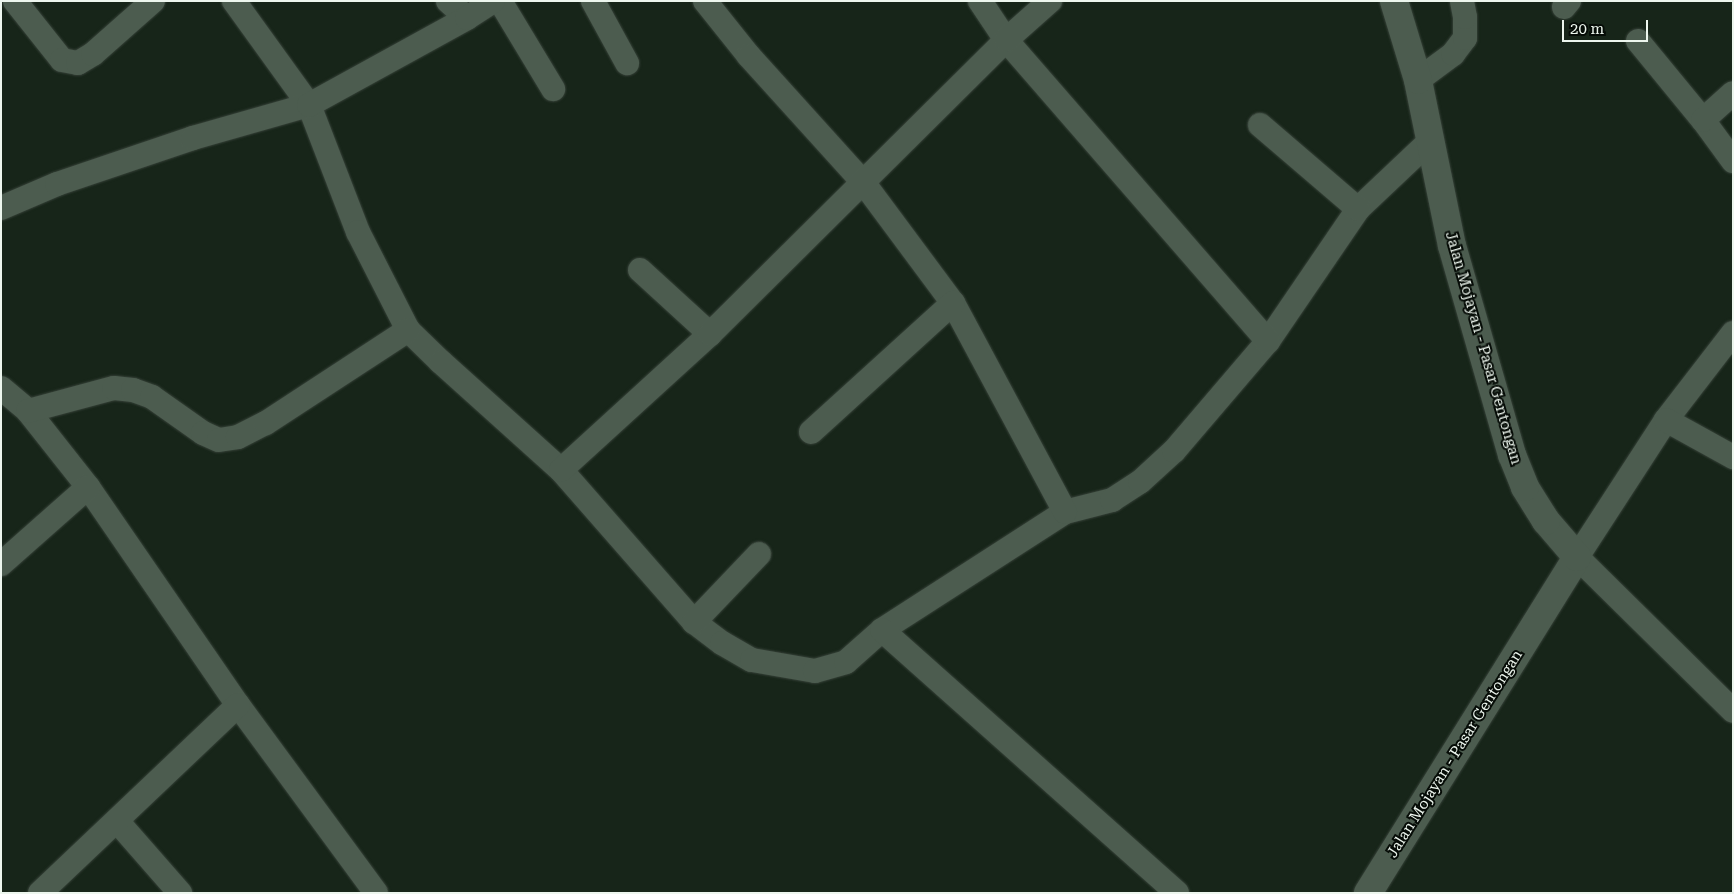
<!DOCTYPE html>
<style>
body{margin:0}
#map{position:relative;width:1734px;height:894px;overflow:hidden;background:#172519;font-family:"Roboto Serif",serif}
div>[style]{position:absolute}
.roads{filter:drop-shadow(0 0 1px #364138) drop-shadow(0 0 1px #364138)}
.minor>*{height:24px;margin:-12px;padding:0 12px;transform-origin:12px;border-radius:12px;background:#4c5c4f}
.tertiary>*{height:28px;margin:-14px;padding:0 14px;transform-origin:14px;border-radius:14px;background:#4c5c4f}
span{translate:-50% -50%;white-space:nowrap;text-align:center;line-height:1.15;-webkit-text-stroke:4px #060c07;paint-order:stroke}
.street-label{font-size:15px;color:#edf6ee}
.frame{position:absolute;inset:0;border:2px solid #edf6ee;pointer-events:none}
.scale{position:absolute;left:1562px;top:20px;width:86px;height:22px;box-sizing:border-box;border:2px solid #edf6ee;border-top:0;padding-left:6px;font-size:15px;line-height:18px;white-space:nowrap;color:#edf6ee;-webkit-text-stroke:4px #060c07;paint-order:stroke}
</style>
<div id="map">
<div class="roads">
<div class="minor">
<div style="left:15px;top:1px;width:75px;rotate:51.5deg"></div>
<div style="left:62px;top:60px;width:16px;rotate:11deg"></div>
<div style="left:78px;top:63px;width:17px;rotate:-31deg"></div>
<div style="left:93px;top:54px;width:80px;rotate:-41.5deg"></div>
<div style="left:234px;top:1px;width:128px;rotate:54.2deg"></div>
<div style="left:309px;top:105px;width:136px;rotate:68.9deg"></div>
<div style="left:358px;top:232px;width:110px;rotate:63deg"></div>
<div style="left:408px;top:330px;width:46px;rotate:44.1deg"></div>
<div style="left:441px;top:362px;width:161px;rotate:42deg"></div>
<div style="left:561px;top:470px;width:202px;rotate:48.8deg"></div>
<div style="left:694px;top:622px;width:35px;rotate:37deg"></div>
<div style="left:722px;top:643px;width:34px;rotate:30deg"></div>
<div style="left:752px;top:660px;width:64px;rotate:9.9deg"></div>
<div style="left:815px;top:671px;width:32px;rotate:-16deg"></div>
<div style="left:846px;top:662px;width:48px;rotate:-41.6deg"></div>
<div style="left:882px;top:630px;width:218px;rotate:-32.8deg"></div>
<div style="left:1065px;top:512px;width:49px;rotate:-14.3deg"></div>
<div style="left:1112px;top:500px;width:33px;rotate:-33deg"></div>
<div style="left:1140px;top:482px;width:46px;rotate:-42.4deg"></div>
<div style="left:1174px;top:451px;width:145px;rotate:-49.5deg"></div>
<div style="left:1268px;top:341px;width:160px;rotate:-55.7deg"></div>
<div style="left:1358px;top:209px;width:99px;rotate:-43.4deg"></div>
<div style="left:448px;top:1px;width:25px;rotate:42deg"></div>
<div style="left:500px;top:1px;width:103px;rotate:58.9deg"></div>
<div style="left:593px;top:1px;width:71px;rotate:61.3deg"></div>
<div style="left:705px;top:1px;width:70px;rotate:51.3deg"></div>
<div style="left:749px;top:56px;width:170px;rotate:47.9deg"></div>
<div style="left:863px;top:182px;width:151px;rotate:53.4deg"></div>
<div style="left:953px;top:303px;width:237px;rotate:61.8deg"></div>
<div style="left:980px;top:1px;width:47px;rotate:56.3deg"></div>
<div style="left:1006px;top:40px;width:399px;rotate:49deg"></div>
<div style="left:1564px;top:7px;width:8px;rotate:-50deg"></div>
<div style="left:1638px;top:41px;width:102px;rotate:50.6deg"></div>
<div style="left:1703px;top:120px;width:51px;rotate:53.8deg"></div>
<div style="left:1418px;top:80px;width:44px;rotate:-36.6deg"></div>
<div style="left:1453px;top:54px;width:20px;rotate:-53deg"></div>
<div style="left:1465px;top:38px;width:21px;rotate:-90deg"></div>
<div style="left:1465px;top:17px;width:16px;rotate:-101deg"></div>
<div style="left:1703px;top:120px;width:40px;rotate:-42deg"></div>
<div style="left:1260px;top:125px;width:129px;rotate:40.6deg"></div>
<div style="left:1px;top:208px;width:61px;rotate:-23.2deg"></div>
<div style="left:57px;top:184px;width:144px;rotate:-18.7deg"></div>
<div style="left:193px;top:138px;width:121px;rotate:-15.9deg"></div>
<div style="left:309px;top:105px;width:180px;rotate:-28.8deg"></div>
<div style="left:467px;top:18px;width:31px;rotate:-33deg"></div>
<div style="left:640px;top:270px;width:95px;rotate:42.4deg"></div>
<div style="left:1733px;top:333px;width:110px;rotate:127.6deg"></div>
<div style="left:1666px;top:420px;width:163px;rotate:123deg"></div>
<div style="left:1577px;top:557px;width:219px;rotate:44.6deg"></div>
<div style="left:1px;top:388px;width:35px;rotate:40deg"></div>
<div style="left:28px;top:411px;width:97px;rotate:51.7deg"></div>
<div style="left:88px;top:487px;width:265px;rotate:55.5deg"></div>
<div style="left:238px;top:705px;width:233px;rotate:53.7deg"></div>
<div style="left:28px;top:411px;width:89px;rotate:-15deg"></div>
<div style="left:114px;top:388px;width:19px;rotate:6deg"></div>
<div style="left:133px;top:390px;width:20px;rotate:20deg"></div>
<div style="left:152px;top:397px;width:62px;rotate:35.2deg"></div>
<div style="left:203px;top:433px;width:17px;rotate:24deg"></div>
<div style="left:219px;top:440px;width:19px;rotate:-9deg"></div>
<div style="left:238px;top:437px;width:31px;rotate:-27deg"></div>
<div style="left:266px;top:423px;width:170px;rotate:-33.2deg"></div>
<div style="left:1666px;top:420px;width:77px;rotate:28.9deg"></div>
<div style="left:811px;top:432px;width:192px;rotate:-42.3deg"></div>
<div style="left:561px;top:470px;width:202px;rotate:-42.4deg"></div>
<div style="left:710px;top:334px;width:417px;rotate:-44.8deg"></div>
<div style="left:1006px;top:40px;width:59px;rotate:-41.6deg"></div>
<div style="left:1px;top:564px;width:116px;rotate:-41.5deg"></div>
<div style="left:694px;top:622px;width:94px;rotate:-46.3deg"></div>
<div style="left:882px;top:630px;width:395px;rotate:41.7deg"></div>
<div style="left:117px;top:821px;width:96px;rotate:48.8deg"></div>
<div style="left:40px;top:893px;width:273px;rotate:-43.5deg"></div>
</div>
<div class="tertiary">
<div style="left:1368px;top:893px;width:396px;rotate:-58.1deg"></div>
<div style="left:1577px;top:557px;width:48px;rotate:-130.7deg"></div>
<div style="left:1546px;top:521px;width:40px;rotate:-122deg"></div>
<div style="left:1525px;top:487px;width:35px;rotate:-112deg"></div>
<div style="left:1512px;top:455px;width:217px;rotate:-106deg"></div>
<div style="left:1452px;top:246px;width:169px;rotate:-101.6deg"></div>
<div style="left:1418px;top:80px;width:83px;rotate:-106.9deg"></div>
</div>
</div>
<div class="street-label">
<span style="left:1483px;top:348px;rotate:74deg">Jalan Mojayan - Pasar Gentongan</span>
<span style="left:1455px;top:754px;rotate:-58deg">Jalan Mojayan - Pasar Gentongan</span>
</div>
<div class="frame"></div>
<div class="scale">20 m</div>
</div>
